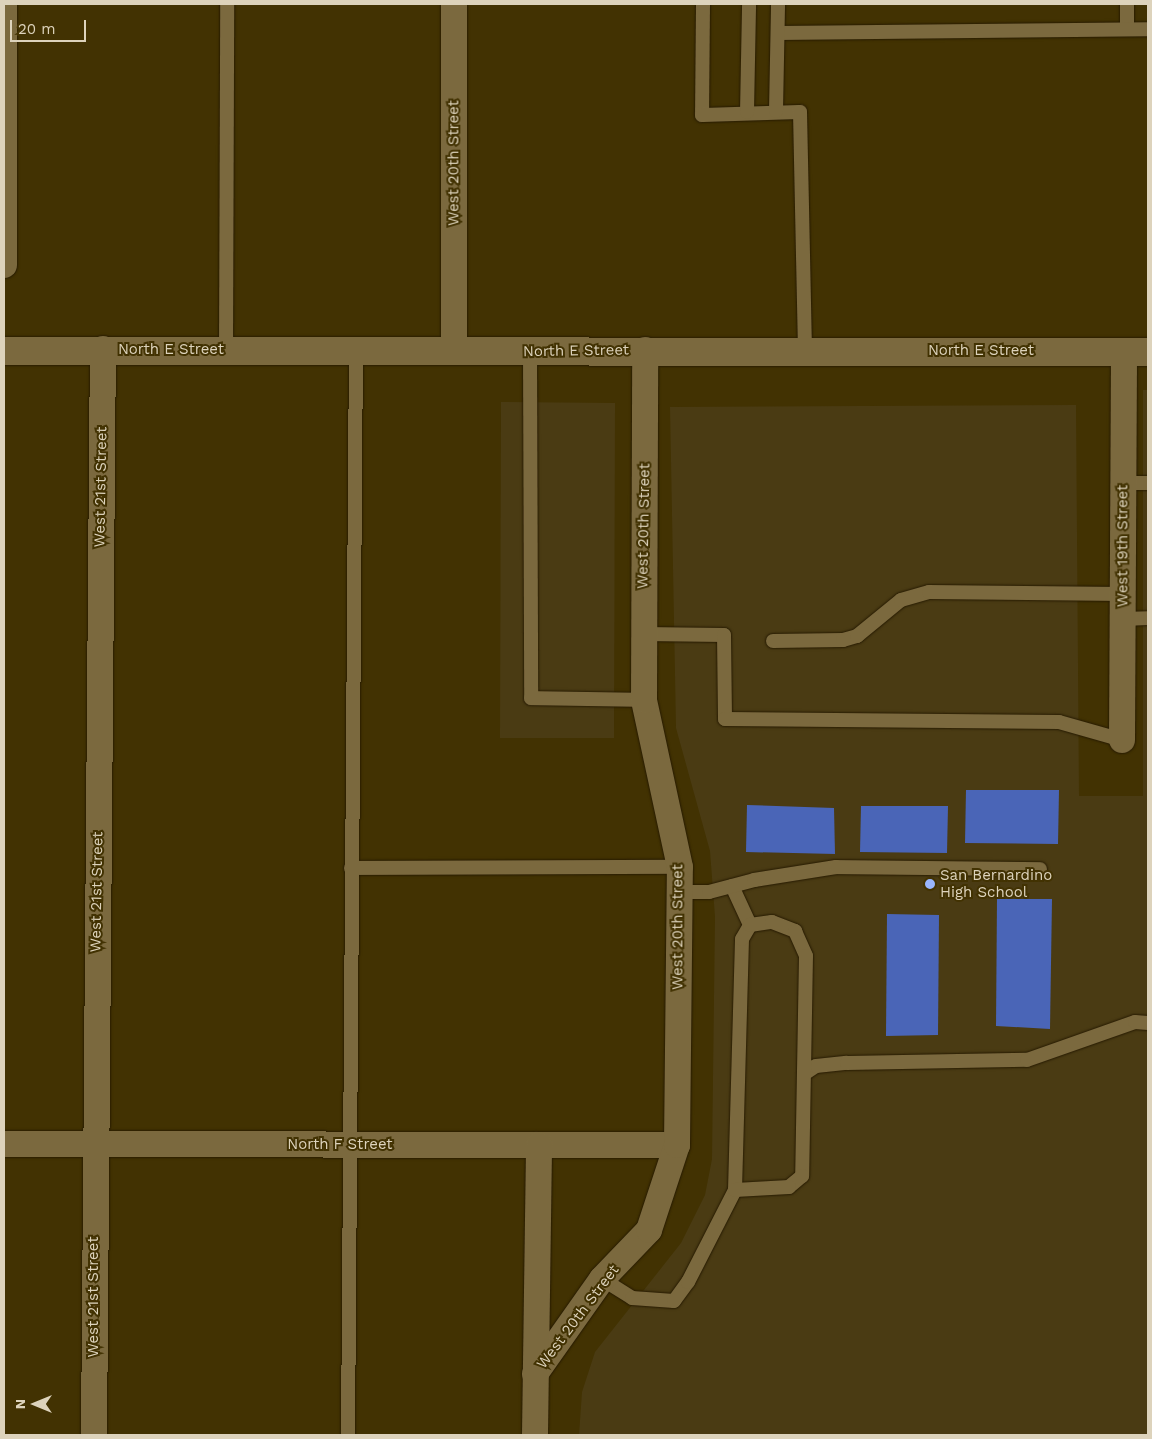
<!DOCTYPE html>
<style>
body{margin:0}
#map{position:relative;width:1152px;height:1439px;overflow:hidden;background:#423202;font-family:"Work Sans",sans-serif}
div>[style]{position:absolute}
.built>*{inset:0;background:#4a3b13}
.building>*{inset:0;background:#4a65b7}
.roads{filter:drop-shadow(0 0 1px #261a00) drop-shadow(0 0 1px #261a00)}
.service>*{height:14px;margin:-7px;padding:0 7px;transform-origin:7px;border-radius:7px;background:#7b693e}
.minor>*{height:26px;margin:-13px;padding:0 13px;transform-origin:13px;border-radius:13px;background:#7b693e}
.secondary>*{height:28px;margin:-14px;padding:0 14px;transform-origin:14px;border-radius:14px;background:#7b693e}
.dots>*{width:14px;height:14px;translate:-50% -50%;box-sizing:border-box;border:2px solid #423202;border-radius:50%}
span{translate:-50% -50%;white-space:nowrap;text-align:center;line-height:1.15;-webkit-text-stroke:4px #423202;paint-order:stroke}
.street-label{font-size:15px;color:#ddd3bc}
.poi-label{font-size:15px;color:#ddd3bc}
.left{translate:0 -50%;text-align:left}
.frame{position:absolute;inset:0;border:5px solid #ddd3bc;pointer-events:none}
.north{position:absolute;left:10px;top:1379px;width:50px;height:50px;-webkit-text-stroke:4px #423202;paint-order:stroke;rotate:270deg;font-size:14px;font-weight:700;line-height:20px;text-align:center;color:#ddd3bc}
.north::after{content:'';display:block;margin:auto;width:18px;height:22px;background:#ddd3bc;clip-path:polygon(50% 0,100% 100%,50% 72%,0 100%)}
.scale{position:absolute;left:10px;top:20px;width:76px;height:22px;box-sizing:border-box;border:2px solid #ddd3bc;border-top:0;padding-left:6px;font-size:15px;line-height:18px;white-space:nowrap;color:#ddd3bc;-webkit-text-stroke:4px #423202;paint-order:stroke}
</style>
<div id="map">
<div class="built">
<div style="clip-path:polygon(1143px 390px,1148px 390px,1148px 1435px,579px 1435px,582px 1392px,595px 1352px,681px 1243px,705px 1195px,712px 1159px,715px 917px,710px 851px,676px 728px,670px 407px,1076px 405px,1079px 796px,1143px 796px)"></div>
<div style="clip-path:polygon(501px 402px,615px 403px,614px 738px,500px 738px)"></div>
</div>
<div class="building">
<div style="clip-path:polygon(966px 790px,1059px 790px,1058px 844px,965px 843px)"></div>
<div style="clip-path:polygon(747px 805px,834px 808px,835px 854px,746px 852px)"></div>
<div style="clip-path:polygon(861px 806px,948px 806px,947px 853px,860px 852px)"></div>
<div style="clip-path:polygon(997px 899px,1052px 899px,1050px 1029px,996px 1026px)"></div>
<div style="clip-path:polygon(887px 914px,939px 915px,938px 1035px,886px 1036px)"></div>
</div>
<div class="roads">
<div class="service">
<div style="left:703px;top:4px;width:111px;rotate:90.5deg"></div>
<div style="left:702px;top:115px;width:98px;rotate:-1.8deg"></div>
<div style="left:800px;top:112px;width:239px;rotate:88.8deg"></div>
<div style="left:1127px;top:4px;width:25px;rotate:90deg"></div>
<div style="left:778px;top:33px;width:370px;rotate:-0.6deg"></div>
<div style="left:776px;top:111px;width:107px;rotate:-88.9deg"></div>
<div style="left:747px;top:112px;width:108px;rotate:-88.9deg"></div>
<div style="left:226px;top:351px;width:347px;rotate:-89.8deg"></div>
<div style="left:530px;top:351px;width:347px;rotate:89.8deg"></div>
<div style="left:531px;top:698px;width:113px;rotate:1deg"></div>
<div style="left:1124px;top:483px;width:24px"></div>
<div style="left:1123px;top:619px;width:25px;rotate:-2deg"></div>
<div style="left:643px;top:634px;width:81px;rotate:0.7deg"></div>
<div style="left:724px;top:635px;width:84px;rotate:89.3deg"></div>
<div style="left:725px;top:719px;width:334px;rotate:0.5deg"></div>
<div style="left:1059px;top:722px;width:66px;rotate:15.9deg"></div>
<div style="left:773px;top:641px;width:70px;rotate:-0.8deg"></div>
<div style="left:843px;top:640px;width:15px;rotate:-16deg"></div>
<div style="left:857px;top:636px;width:57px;rotate:-39.3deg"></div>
<div style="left:901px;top:600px;width:29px;rotate:-16deg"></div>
<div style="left:929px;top:592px;width:194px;rotate:0.6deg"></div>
<div style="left:351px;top:868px;width:329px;rotate:-0.2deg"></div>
<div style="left:732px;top:886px;width:43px;rotate:65.2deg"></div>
<div style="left:679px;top:892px;width:30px"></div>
<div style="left:709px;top:892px;width:47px;rotate:-14.9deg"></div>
<div style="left:754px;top:880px;width:83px;rotate:-9deg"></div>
<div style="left:836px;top:867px;width:204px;rotate:0.6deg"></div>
<div style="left:804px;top:1074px;width:14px;rotate:-34deg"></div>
<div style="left:816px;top:1066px;width:31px;rotate:-6deg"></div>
<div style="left:847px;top:1063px;width:180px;rotate:-1deg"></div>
<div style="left:1027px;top:1060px;width:114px;rotate:-19.4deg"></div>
<div style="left:1135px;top:1022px;width:13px;rotate:4deg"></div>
<div style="left:602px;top:1279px;width:36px;rotate:32deg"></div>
<div style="left:632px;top:1298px;width:42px;rotate:4.1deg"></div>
<div style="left:674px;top:1301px;width:24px;rotate:-54deg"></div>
<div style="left:688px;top:1282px;width:103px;rotate:-62.9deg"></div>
<div style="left:735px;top:1190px;width:251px;rotate:-88.4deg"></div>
<div style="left:742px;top:939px;width:16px;rotate:-60deg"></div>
<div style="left:750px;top:925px;width:22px;rotate:-8deg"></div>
<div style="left:772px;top:922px;width:25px;rotate:21deg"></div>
<div style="left:795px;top:931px;width:27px;rotate:66deg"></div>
<div style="left:806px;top:956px;width:220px;rotate:91deg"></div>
<div style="left:802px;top:1176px;width:17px;rotate:140deg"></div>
<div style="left:789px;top:1187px;width:54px;rotate:176.8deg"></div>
<div style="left:348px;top:1435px;width:1083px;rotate:-89.58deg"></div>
</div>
<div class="minor">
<div style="left:454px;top:4px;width:348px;rotate:90deg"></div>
<div style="left:4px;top:265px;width:261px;rotate:-90deg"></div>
<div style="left:1122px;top:740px;width:388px;rotate:-89.7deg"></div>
<div style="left:4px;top:1144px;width:673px;rotate:0.09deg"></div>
<div style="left:535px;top:1374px;width:116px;rotate:-54.8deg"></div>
<div style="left:602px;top:1279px;width:68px;rotate:-46.2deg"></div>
<div style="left:649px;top:1230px;width:89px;rotate:-71.8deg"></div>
<div style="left:677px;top:1145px;width:278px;rotate:-89.4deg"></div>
<div style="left:680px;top:867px;width:171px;rotate:-102.2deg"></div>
<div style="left:644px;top:700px;width:350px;rotate:-89.8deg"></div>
<div style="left:94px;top:1435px;width:1086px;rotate:-89.53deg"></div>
<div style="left:535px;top:1435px;width:290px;rotate:-89.2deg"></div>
</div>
<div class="secondary">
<div style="left:4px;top:351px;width:1144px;rotate:0.05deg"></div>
</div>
</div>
<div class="dots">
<div style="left:930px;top:884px;background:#99b5fd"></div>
</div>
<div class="street-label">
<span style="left:454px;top:163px;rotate:-90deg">West 20th Street</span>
<span style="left:171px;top:350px">North E Street</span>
<span style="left:576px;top:351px;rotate:-1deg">North E Street</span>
<span style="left:981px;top:351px">North E Street</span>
<span style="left:101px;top:487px;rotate:-89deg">West 21st Street</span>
<span style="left:644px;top:526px;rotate:-89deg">West 20th Street</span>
<span style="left:1123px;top:546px;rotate:-90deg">West 19th Street</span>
<span style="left:97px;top:892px;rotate:-89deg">West 21st Street</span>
<span style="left:678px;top:927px;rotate:-90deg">West 20th Street</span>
<span style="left:340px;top:1145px">North F Street</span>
<span style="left:94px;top:1297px;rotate:-90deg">West 21st Street</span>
<span style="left:578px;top:1317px;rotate:-53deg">West 20th Street</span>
</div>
<div class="poi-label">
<span class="left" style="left:940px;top:884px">San Bernardino<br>High School</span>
</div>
<div class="frame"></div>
<div class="north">N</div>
<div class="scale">20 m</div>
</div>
